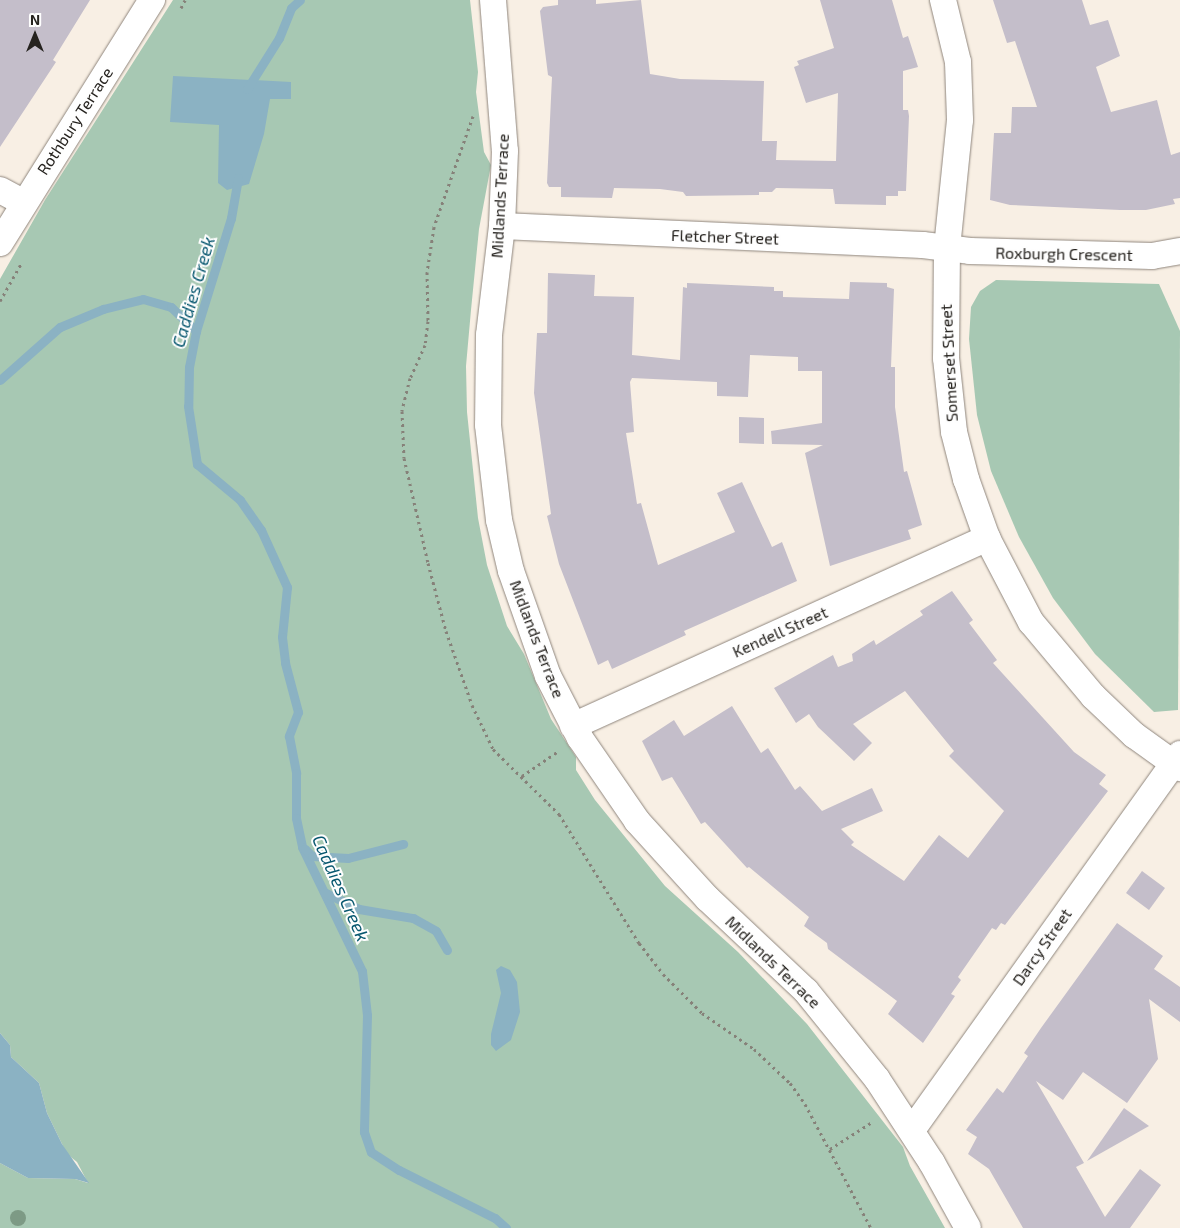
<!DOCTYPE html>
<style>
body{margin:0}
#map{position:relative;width:1180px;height:1228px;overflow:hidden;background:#f8efe4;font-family:"Exo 2",sans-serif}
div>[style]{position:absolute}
.green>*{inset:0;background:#a7c8b3}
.water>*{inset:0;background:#8bb2c3}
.stream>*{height:9px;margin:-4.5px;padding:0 4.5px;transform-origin:4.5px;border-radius:4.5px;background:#8bb2c3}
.building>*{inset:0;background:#c4beca}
.path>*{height:3px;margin-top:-1.5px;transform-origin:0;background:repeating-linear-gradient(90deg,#868179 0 2.5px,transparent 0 6.5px)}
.roads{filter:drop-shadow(0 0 1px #8f867d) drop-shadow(0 0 1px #8f867d)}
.street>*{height:26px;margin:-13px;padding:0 13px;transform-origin:13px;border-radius:13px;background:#fff}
.trees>*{width:16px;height:16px;margin:-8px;border-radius:50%;background:#7d9a85}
span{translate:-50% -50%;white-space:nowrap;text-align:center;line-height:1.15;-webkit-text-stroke:4px #fefefe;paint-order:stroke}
.street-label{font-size:16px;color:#26231f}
.water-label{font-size:18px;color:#07576f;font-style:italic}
.north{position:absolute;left:10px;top:10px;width:50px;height:50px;-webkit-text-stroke:4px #fefefe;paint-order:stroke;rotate:0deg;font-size:14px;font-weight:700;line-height:20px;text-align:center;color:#26231f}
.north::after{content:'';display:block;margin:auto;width:18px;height:22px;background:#26231f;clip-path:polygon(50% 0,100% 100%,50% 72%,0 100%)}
</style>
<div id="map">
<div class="green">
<div style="clip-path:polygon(173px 0,470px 0,478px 72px,476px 92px,484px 152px,491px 165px,479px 229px,471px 310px,466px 366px,467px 412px,478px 518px,487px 565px,507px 626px,524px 654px,551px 719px,576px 757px,576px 770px,595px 800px,665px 886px,738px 952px,807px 1024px,903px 1147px,910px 1166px,945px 1228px,0 1228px,0 1163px,28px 1178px,75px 1179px,88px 1183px,77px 1162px,67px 1154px,62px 1144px,47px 1113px,39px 1083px,11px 1057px,10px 1045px,0 1033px,0 279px,45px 200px)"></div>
<div style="clip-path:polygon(996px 280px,1159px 284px,1180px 331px,1178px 710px,1154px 712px,1095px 654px,1053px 598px,1019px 537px,991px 471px,977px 415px,969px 339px,971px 307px,980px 291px)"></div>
</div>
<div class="water">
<div style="clip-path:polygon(173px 76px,291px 82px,291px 99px,270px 99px,264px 134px,249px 184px,227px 190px,218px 183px,219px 125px,170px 122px)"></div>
<div style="clip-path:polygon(501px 966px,510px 970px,517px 982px,520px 1012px,511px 1040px,496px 1051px,491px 1045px,491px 1034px,501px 993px,496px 970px)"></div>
<div style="clip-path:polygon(0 1033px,10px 1045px,11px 1057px,39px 1083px,47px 1113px,62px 1144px,89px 1183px,75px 1179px,28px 1178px,0 1163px)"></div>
</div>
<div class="stream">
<div style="left:247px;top:89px;width:60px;rotate:-57.9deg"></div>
<div style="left:279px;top:38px;width:32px;rotate:-68deg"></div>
<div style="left:291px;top:8px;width:12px;rotate:-42deg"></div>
<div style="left:238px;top:178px;width:41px;rotate:99.9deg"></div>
<div style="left:231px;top:218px;width:118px;rotate:107.2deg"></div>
<div style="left:196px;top:331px;width:37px;rotate:101deg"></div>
<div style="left:189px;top:367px;width:39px;rotate:91deg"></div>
<div style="left:188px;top:406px;width:59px;rotate:81.2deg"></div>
<div style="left:197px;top:464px;width:56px;rotate:39.9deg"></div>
<div style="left:240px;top:500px;width:37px;rotate:55deg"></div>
<div style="left:261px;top:530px;width:63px;rotate:65.5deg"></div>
<div style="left:287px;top:587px;width:50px;rotate:95.7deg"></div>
<div style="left:282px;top:637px;width:26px;rotate:83deg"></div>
<div style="left:285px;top:663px;width:51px;rotate:75.1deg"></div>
<div style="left:298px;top:712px;width:26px;rotate:111deg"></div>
<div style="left:289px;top:736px;width:38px;rotate:79deg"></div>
<div style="left:296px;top:773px;width:45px;rotate:90deg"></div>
<div style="left:296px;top:818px;width:30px;rotate:78deg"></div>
<div style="left:302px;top:847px;width:138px;rotate:64.2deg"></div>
<div style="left:362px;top:971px;width:44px;rotate:83.5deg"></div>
<div style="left:367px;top:1015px;width:117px;rotate:91.5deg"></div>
<div style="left:364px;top:1132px;width:21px;rotate:71deg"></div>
<div style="left:371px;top:1152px;width:33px;rotate:33deg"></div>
<div style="left:399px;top:1170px;width:107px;rotate:26.6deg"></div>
<div style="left:495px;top:1218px;width:15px;rotate:42deg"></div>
<div style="left:0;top:380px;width:80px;rotate:-41.5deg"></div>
<div style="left:60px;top:327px;width:47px;rotate:-22.7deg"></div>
<div style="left:103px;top:309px;width:41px;rotate:-14deg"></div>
<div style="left:143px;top:299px;width:29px;rotate:16deg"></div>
<div style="left:171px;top:307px;width:35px;rotate:44deg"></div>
<div style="left:305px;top:849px;width:10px;rotate:45deg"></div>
<div style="left:312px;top:856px;width:36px;rotate:3deg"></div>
<div style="left:348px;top:858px;width:57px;rotate:-14.3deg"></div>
<div style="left:324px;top:892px;width:39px;rotate:26deg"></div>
<div style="left:359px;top:909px;width:55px;rotate:9.5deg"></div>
<div style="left:413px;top:918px;width:26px;rotate:29deg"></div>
<div style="left:436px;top:931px;width:22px;rotate:60deg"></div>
</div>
<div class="building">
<div style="clip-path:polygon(0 0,90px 0,53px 60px,56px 62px,0 147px)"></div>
<div style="clip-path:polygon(558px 0,596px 0,596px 4px,641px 0,650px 74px,680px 79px,764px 81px,762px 141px,777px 141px,776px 160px,836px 161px,838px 93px,806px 103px,794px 67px,799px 65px,797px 61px,834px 48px,820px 0,892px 0,903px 38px,908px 36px,918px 67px,903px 71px,903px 110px,908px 110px,909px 116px,906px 191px,898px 191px,898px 196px,886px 196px,886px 205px,835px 204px,833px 189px,776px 188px,772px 192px,759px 192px,759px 195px,686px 196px,683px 192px,660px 189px,614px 188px,612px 198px,561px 197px,561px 187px,549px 187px,547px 183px,552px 77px,548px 75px,540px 11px,543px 7px,558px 5px)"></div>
<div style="clip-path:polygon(993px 0,1082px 0,1090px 25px,1108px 20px,1120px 56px,1096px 67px,1111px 112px,1157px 100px,1171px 155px,1180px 152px,1180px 198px,1173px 199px,1175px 204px,1146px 210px,1120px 210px,1010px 205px,990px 200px,994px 133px,1011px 133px,1012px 107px,1037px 107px,1015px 41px,1007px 43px)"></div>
<div style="clip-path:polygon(548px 273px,595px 275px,594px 296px,634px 297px,632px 355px,680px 360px,683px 287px,687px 288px,687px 283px,774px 287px,774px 291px,783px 291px,783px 297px,849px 299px,850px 282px,887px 283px,887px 287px,894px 289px,891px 367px,895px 367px,895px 407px,904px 472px,907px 471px,922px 525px,908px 530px,911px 539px,830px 566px,805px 453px,823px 445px,772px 444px,771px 431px,822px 423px,822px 371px,798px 371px,798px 357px,750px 355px,748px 397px,717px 396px,717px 382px,632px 378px,630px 382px,634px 432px,626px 433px,637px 504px,641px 503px,658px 565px,735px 532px,717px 493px,742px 482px,772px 547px,782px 542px,797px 581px,684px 631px,686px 635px,612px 669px,608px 660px,598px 665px,559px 564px,547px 516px,551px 514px,534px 393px,537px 333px,547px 333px)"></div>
<div style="clip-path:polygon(739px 417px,764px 418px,764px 444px,739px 443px)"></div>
<div style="clip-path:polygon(952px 591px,973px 620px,969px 623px,997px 660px,993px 663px,1074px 752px,1106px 775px,1099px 784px,1108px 791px,1005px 925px,1001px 923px,996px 930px,992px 928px,958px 977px,961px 980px,951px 994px,955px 996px,923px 1043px,888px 1014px,897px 1001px,828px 949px,827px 943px,804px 926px,809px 917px,749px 867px,747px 868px,705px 822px,701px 824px,672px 777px,662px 781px,642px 741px,674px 720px,684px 736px,732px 706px,761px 753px,768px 748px,795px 790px,800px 786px,822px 811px,872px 788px,883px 811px,841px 829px,854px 842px,851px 845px,904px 881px,939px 835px,968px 858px,1004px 811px,949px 756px,954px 751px,905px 691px,853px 724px,872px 743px,854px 761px,818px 727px,809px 714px,796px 723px,774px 688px,833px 655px,838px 667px,853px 661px,852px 654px,874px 640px,876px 645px,923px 615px,920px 611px)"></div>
<div style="clip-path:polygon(1142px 871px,1165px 888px,1149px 910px,1126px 893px)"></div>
<div style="clip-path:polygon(1117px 923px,1163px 956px,1154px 969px,1180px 987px,1180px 1022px,1149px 999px,1158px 1059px,1127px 1103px,1083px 1072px,1063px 1100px,1036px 1081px,1084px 1163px,1076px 1167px,1105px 1217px,1140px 1169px,1161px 1185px,1130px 1228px,1023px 1228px,989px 1169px,968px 1154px,977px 1137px,966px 1130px,997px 1088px,1003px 1093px,1028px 1056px,1024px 1053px,1041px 1028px)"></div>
<div style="clip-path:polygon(1124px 1108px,1149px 1126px,1087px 1161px)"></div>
</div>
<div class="path">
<div style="left:181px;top:8px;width:9px;rotate:-63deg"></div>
<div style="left:473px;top:116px;width:118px;rotate:109.4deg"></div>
<div style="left:434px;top:227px;width:46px;rotate:98.8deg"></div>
<div style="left:427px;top:272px;width:49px;rotate:88.8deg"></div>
<div style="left:428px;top:321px;width:24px;rotate:97deg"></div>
<div style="left:425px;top:345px;width:36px;rotate:114deg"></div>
<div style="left:410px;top:378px;width:34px;rotate:104deg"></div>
<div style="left:402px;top:411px;width:47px;rotate:87.6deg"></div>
<div style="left:404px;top:458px;width:108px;rotate:77.1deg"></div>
<div style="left:428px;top:563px;width:70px;rotate:75.2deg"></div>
<div style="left:446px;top:631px;width:78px;rotate:70.6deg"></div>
<div style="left:472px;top:705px;width:49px;rotate:64.5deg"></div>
<div style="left:493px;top:749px;width:93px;rotate:44.6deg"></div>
<div style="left:559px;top:814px;width:152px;rotate:58.2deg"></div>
<div style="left:639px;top:943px;width:39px;rotate:52deg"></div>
<div style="left:663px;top:974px;width:55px;rotate:45deg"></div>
<div style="left:702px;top:1013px;width:63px;rotate:34.7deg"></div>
<div style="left:754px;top:1049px;width:50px;rotate:43.4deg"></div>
<div style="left:790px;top:1083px;width:26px;rotate:54deg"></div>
<div style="left:805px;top:1104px;width:140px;rotate:62deg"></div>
<div style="left:0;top:301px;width:43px;rotate:-60.4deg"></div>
<div style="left:522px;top:776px;width:42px;rotate:-34.4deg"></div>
<div style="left:830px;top:1149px;width:50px;rotate:-32.7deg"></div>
</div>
<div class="roads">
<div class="street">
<div style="left:493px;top:0;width:151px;rotate:85.5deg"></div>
<div style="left:505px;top:151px;width:75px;rotate:92.3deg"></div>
<div style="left:502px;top:226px;width:110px;rotate:96.8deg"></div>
<div style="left:489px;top:335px;width:90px;rotate:90.6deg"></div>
<div style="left:488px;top:425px;width:96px;rotate:83.4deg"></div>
<div style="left:499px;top:520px;width:52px;rotate:76.8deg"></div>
<div style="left:511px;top:571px;width:111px;rotate:70.6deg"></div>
<div style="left:548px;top:676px;width:70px;rotate:62.7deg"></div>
<div style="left:580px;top:738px;width:101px;rotate:55.5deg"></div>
<div style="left:637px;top:821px;width:105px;rotate:47.7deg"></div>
<div style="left:708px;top:899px;width:134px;rotate:43.2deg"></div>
<div style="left:806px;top:991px;width:113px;rotate:51.1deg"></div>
<div style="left:877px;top:1079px;width:100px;rotate:56.8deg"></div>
<div style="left:932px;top:1163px;width:74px;rotate:61deg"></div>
<div style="left:943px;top:0;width:64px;rotate:76.4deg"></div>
<div style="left:958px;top:62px;width:58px;rotate:88deg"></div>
<div style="left:960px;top:120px;width:128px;rotate:95.8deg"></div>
<div style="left:947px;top:247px;width:111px;rotate:90.5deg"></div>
<div style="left:946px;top:358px;width:74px;rotate:83.8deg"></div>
<div style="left:954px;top:432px;width:49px;rotate:75.7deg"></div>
<div style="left:966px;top:479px;width:63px;rotate:70.4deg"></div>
<div style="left:987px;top:538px;width:95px;rotate:62.4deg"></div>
<div style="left:1031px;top:622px;width:97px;rotate:50deg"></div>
<div style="left:1093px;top:696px;width:57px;rotate:43.6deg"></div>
<div style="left:1134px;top:735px;width:57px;rotate:35.7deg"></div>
<div style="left:0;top:190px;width:26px;rotate:28deg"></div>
<div style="left:502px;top:226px;width:421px;rotate:2.6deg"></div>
<div style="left:923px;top:245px;width:47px;rotate:7.3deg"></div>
<div style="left:970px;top:251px;width:182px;rotate:1.6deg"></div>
<div style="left:1152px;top:256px;width:28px;rotate:-10deg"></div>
<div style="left:0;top:243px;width:287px;rotate:-58deg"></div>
<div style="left:573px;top:726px;width:455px;rotate:-24.4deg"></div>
<div style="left:912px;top:1130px;width:462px;rotate:-54.5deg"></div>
</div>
</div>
<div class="trees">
<div style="left:18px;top:1218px"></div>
</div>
<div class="street-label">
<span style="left:75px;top:121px;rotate:-57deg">Rothbury Terrace</span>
<span style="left:500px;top:196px;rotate:-87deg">Midlands Terrace</span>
<span style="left:725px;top:237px;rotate:2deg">Fletcher Street</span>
<span style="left:1064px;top:254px;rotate:1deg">Roxburgh Crescent</span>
<span style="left:949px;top:363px;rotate:-93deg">Somerset Street</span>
<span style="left:780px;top:632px;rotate:-24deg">Kendell Street</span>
<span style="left:537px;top:639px;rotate:69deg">Midlands Terrace</span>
<span style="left:1042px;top:947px;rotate:-55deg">Darcy Street</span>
<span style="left:773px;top:962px;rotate:44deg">Midlands Terrace</span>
</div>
<div class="water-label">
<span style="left:193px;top:292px;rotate:-74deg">Caddies Creek</span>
<span style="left:341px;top:888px;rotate:66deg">Caddies Creek</span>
</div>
<div class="north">N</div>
</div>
